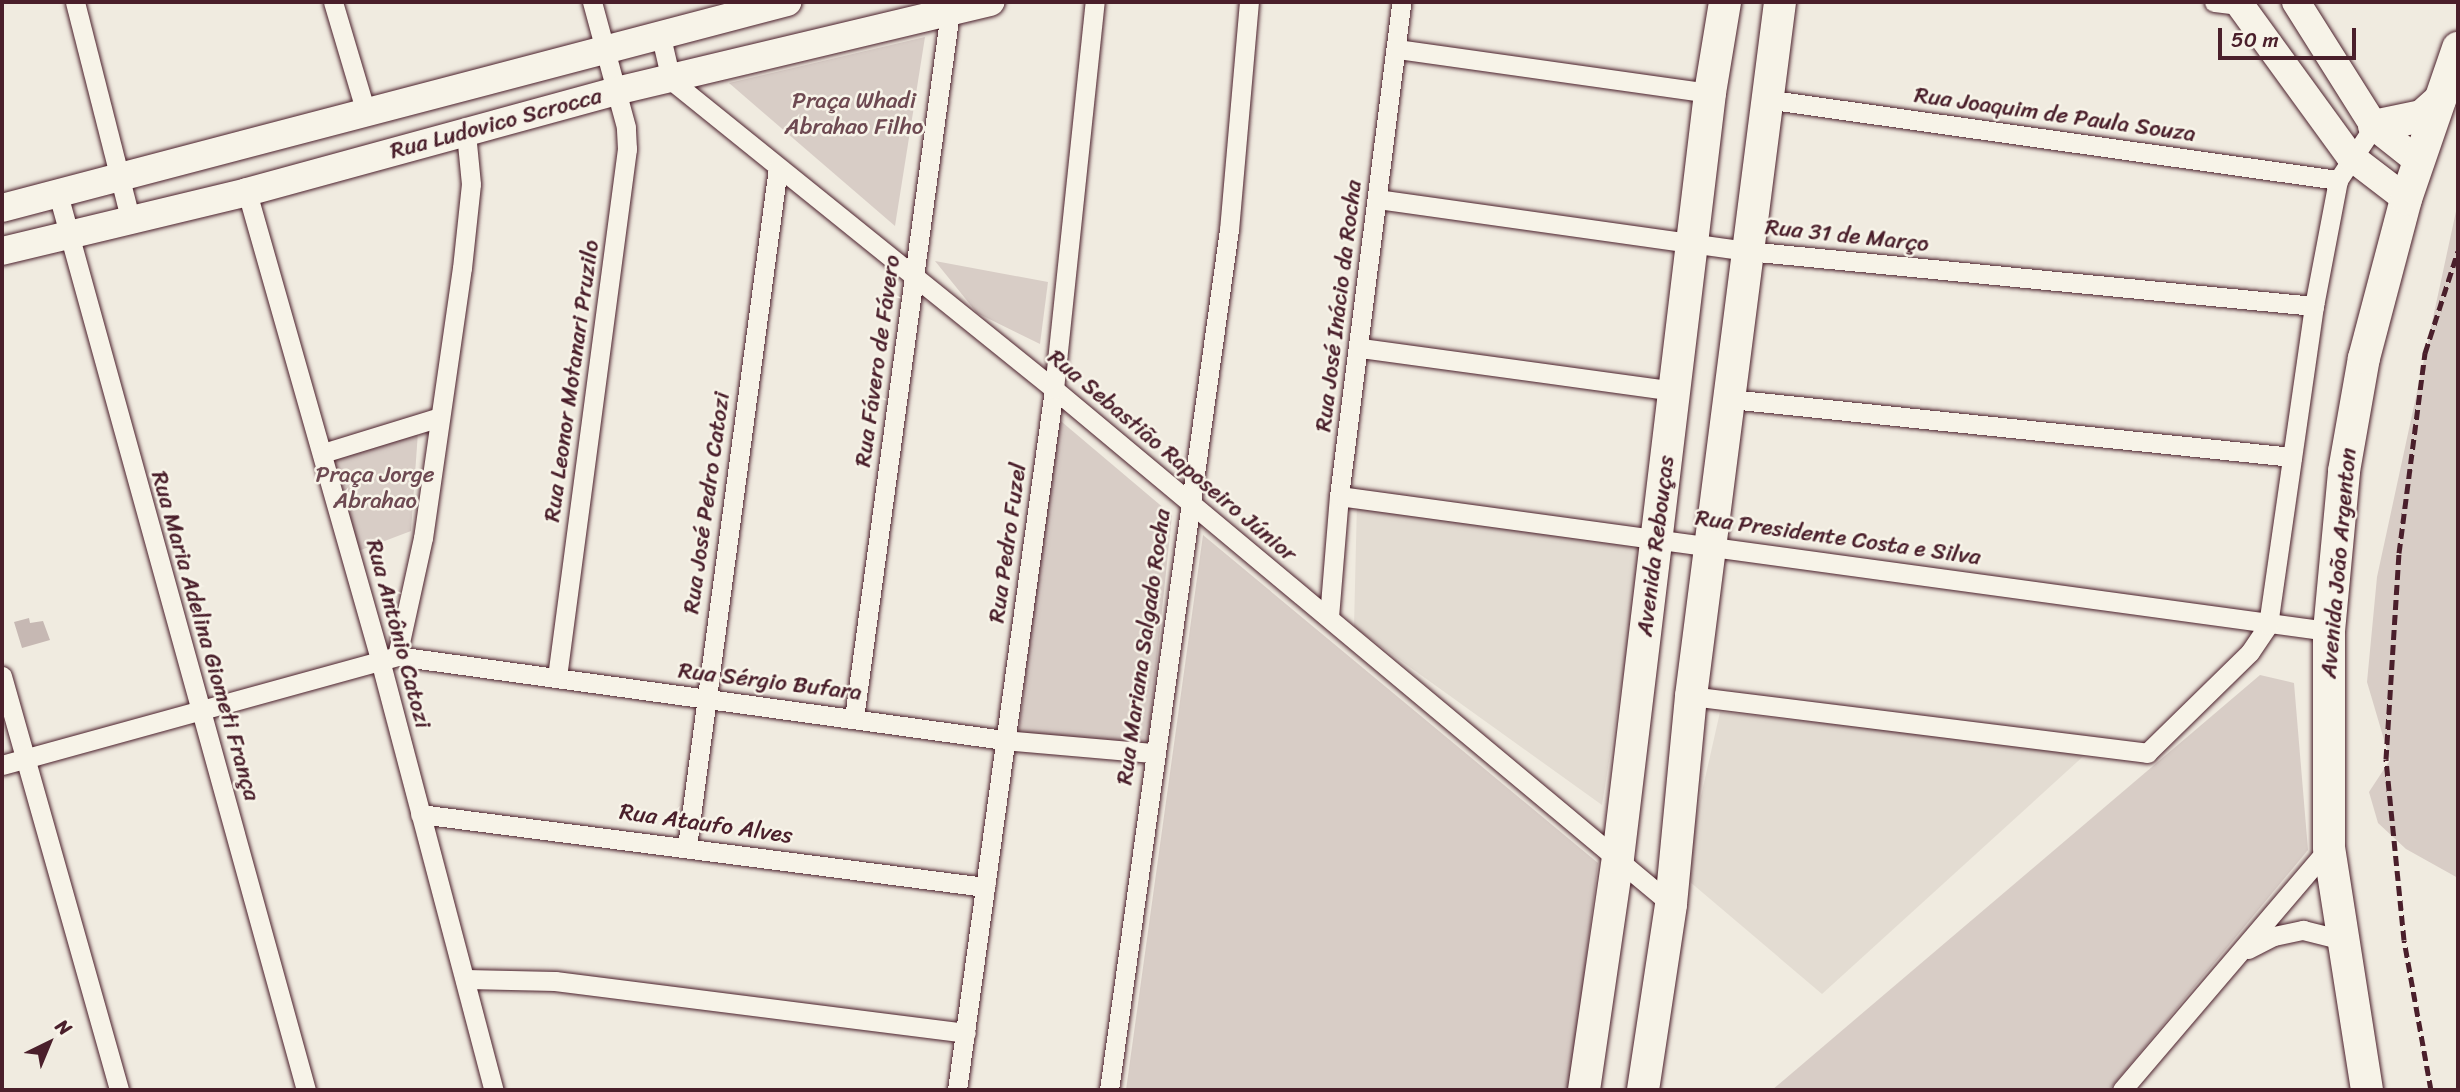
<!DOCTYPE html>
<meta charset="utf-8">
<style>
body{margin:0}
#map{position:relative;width:2460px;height:1092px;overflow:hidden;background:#f0ebe0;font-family:Sriracha,sans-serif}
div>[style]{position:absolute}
.built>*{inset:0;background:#e3dcd2}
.green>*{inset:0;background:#d8cdc6}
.building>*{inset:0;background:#c6b8b3}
.roads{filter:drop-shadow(0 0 2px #4a1f2b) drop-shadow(0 0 2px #4a1f2b)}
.street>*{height:19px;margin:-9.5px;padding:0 9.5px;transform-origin:9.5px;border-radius:9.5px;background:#f7f3e8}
.secondary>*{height:28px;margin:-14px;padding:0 14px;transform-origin:14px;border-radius:14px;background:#f7f3e8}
.primary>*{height:32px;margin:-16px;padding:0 16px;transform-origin:16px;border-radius:16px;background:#f7f3e8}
.rail>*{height:5px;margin-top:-2.5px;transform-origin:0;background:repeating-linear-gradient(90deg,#4a1f2b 0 10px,transparent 0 15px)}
span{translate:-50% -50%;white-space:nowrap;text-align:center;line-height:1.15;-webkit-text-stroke:5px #f7f3e8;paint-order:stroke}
.park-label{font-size:23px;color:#6e4a52}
.street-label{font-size:23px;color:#4a1f2b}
.frame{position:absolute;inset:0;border:4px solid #4a1f2b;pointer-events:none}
.north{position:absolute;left:14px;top:1008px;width:70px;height:70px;-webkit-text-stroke:5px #f7f3e8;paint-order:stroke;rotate:43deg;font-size:19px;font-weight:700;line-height:28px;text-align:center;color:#4a1f2b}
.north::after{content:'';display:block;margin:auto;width:24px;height:32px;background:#4a1f2b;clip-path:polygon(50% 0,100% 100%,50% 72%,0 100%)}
.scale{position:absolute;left:2218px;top:28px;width:138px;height:32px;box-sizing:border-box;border:4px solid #4a1f2b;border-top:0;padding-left:9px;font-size:21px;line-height:24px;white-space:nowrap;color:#4a1f2b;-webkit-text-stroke:5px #f7f3e8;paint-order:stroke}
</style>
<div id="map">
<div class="built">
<div style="clip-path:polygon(1357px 501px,1645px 539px,1602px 805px,1354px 627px)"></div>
<div style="clip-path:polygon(1720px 712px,2088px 752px,1822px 994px,1683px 876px)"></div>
</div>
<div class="green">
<div style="clip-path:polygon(925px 37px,895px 226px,729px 83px)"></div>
<div style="clip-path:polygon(2458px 202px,2458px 878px,2406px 849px,2378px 823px,2369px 792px,2390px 760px,2367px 682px,2377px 577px)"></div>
<div style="clip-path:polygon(935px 261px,1048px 282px,1040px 344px,977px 313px)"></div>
<div style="clip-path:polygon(1056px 417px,1172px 515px,1148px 744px,1018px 738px)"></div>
<div style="clip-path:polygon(418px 432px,411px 531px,353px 553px,327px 463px)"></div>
<div style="clip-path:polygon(1203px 535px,1598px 863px,1570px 1090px,1126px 1090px)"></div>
<div style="clip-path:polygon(2260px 675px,2294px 683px,2308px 850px,2109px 1090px,1772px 1090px)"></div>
</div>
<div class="building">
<div style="clip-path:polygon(29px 618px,30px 623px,43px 621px,50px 640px,22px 648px,14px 622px)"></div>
</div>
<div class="roads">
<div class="street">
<div style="left:75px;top:2px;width:223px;rotate:75.7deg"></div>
<div style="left:333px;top:2px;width:116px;rotate:73.4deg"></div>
<div style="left:2214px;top:2px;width:26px;rotate:7deg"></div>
<div style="left:661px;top:37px;width:44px;rotate:76.9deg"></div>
<div style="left:671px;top:80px;width:492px;rotate:38.9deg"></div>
<div style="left:1054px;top:389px;width:804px;rotate:39.85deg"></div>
<div style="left:1397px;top:49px;width:316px;rotate:8deg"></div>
<div style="left:1765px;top:99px;width:579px;rotate:8.05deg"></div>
<div style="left:247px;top:192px;width:487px;rotate:74.1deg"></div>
<div style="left:380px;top:660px;width:445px;rotate:75.2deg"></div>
<div style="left:58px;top:194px;width:930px;rotate:74.53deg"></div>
<div style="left:1377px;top:199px;width:374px;rotate:8deg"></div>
<div style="left:1747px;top:251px;width:570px;rotate:5.54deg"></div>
<div style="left:1361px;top:348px;width:315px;rotate:7.8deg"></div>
<div style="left:1730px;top:399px;width:565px;rotate:5.89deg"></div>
<div style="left:323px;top:453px;width:122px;rotate:-17.1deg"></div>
<div style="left:1339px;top:496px;width:999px;rotate:7.77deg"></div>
<div style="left:1329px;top:617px;width:121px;rotate:-85.3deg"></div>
<div style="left:1339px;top:496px;width:498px;rotate:-82.8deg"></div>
<div style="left:397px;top:656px;width:121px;rotate:-77.6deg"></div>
<div style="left:423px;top:538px;width:273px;rotate:-81.8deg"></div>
<div style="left:462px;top:268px;width:84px;rotate:-83.9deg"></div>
<div style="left:471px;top:184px;width:51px;rotate:-95.6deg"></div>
<div style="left:2px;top:676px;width:430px;rotate:74.2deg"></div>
<div style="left:557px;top:677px;width:533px;rotate:-82.45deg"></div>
<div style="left:627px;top:149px;width:22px;rotate:-93deg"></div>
<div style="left:626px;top:127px;width:130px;rotate:-105.2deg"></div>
<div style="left:1691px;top:696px;width:460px;rotate:7.1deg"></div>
<div style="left:2147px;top:753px;width:144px;rotate:-44.4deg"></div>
<div style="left:2250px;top:652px;width:32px;rotate:-56deg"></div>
<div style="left:2268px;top:625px;width:322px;rotate:-81.8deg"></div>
<div style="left:2314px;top:306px;width:128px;rotate:-79.2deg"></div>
<div style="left:2338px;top:180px;width:65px;rotate:-56.3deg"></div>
<div style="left:854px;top:718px;width:712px;rotate:-82.26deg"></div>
<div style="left:2px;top:765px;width:410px;rotate:-15.4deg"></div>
<div style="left:397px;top:656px;width:613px;rotate:7.88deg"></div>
<div style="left:1004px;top:740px;width:151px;rotate:5deg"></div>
<div style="left:420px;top:814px;width:570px;rotate:7.36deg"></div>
<div style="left:687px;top:846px;width:684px;rotate:-82.36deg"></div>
<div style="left:2248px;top:949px;width:29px;rotate:-27deg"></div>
<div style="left:2274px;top:936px;width:30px;rotate:-12deg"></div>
<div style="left:2303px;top:930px;width:38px;rotate:14deg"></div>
<div style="left:466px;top:979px;width:89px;rotate:1.3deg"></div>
<div style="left:555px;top:981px;width:414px;rotate:7.2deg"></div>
<div style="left:957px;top:1090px;width:708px;rotate:-82.12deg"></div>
<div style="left:1054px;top:389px;width:389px;rotate:-84deg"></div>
<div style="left:1109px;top:1090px;width:868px;rotate:-82.06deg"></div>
<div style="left:1229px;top:230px;width:229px;rotate:-85deg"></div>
<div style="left:2122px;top:1090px;width:318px;rotate:-49.5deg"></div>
</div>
<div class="secondary">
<div style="left:2238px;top:2px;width:190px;rotate:54deg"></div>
<div style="left:2350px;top:156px;width:71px;rotate:37.5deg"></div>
<div style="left:2296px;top:2px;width:146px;rotate:57.8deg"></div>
<div style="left:2374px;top:126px;width:56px;rotate:38.5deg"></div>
<div style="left:2px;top:208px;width:812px;rotate:-14.7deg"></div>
<div style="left:2px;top:251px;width:252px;rotate:-13.5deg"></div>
<div style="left:247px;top:192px;width:383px;rotate:-15.3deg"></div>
<div style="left:616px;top:91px;width:385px;rotate:-13.4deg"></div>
</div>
<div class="primary">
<div style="left:2374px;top:126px;width:49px;rotate:-11.8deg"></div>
<div style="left:2422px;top:116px;width:24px;rotate:-42deg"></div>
<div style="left:1584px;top:1090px;width:234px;rotate:-81.7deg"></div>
<div style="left:1618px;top:858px;width:771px;rotate:-83.14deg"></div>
<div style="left:1710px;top:93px;width:92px;rotate:-80.6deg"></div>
<div style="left:1643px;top:1090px;width:188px;rotate:-81.4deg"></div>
<div style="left:1671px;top:904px;width:209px;rotate:-84.5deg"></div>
<div style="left:1691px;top:696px;width:700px;rotate:-82.69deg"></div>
<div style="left:2367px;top:1090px;width:245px;rotate:-98.9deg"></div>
<div style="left:2329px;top:848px;width:217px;rotate:-90deg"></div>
<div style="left:2329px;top:631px;width:161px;rotate:-84.6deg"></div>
<div style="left:2344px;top:471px;width:115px;rotate:-80deg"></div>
<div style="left:2364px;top:358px;width:164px;rotate:-75.2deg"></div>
<div style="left:2406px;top:199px;width:160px;rotate:-71deg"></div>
</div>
</div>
<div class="rail">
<div style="left:2431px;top:1090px;width:152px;rotate:-100.2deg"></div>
<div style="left:2404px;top:940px;width:182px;rotate:-95.7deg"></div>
<div style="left:2386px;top:759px;width:206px;rotate:-86.4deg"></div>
<div style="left:2399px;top:553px;width:202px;rotate:-82.6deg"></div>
<div style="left:2425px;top:353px;width:107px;rotate:-72.1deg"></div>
</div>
<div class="park-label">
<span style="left:854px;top:114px">Praça Whadi<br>Abrahao Filho</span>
<span style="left:375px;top:488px">Praça Jorge<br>Abrahao</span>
</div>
<div class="street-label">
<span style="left:2055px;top:115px;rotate:8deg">Rua Joaquim de Paula Souza</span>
<span style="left:496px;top:124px;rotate:-15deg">Rua Ludovico Scrocca</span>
<span style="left:1847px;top:236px;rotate:6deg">Rua 31 de Março</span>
<span style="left:1339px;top:306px;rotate:-83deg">Rua José Inácio da Rocha</span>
<span style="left:878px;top:361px;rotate:-82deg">Rua Fávero de Fávero</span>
<span style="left:572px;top:381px;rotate:-82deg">Rua Leonor Motanari Pruzilo</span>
<span style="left:1172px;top:456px;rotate:40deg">Rua Sebastião Raposeiro Júnior</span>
<span style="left:707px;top:503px;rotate:-82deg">Rua José Pedro Catozi</span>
<span style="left:1838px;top:538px;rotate:8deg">Rua Presidente Costa e Silva</span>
<span style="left:1008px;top:543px;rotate:-82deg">Rua Pedro Fuzel</span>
<span style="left:1656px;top:546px;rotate:-83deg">Avenida Rebouças</span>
<span style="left:2339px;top:563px;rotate:-85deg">Avenida João Argenton</span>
<span style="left:398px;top:634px;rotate:75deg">Rua Antônio Catozi</span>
<span style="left:205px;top:636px;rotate:74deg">Rua Maria Adelina Giometi França</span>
<span style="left:1144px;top:647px;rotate:-82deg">Rua Mariana Salgado Rocha</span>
<span style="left:770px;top:682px;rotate:7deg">Rua Sérgio Bufara</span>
<span style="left:706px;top:824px;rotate:8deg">Rua Ataufo Alves</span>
</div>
<div class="frame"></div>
<div class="north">N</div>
<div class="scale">50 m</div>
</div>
